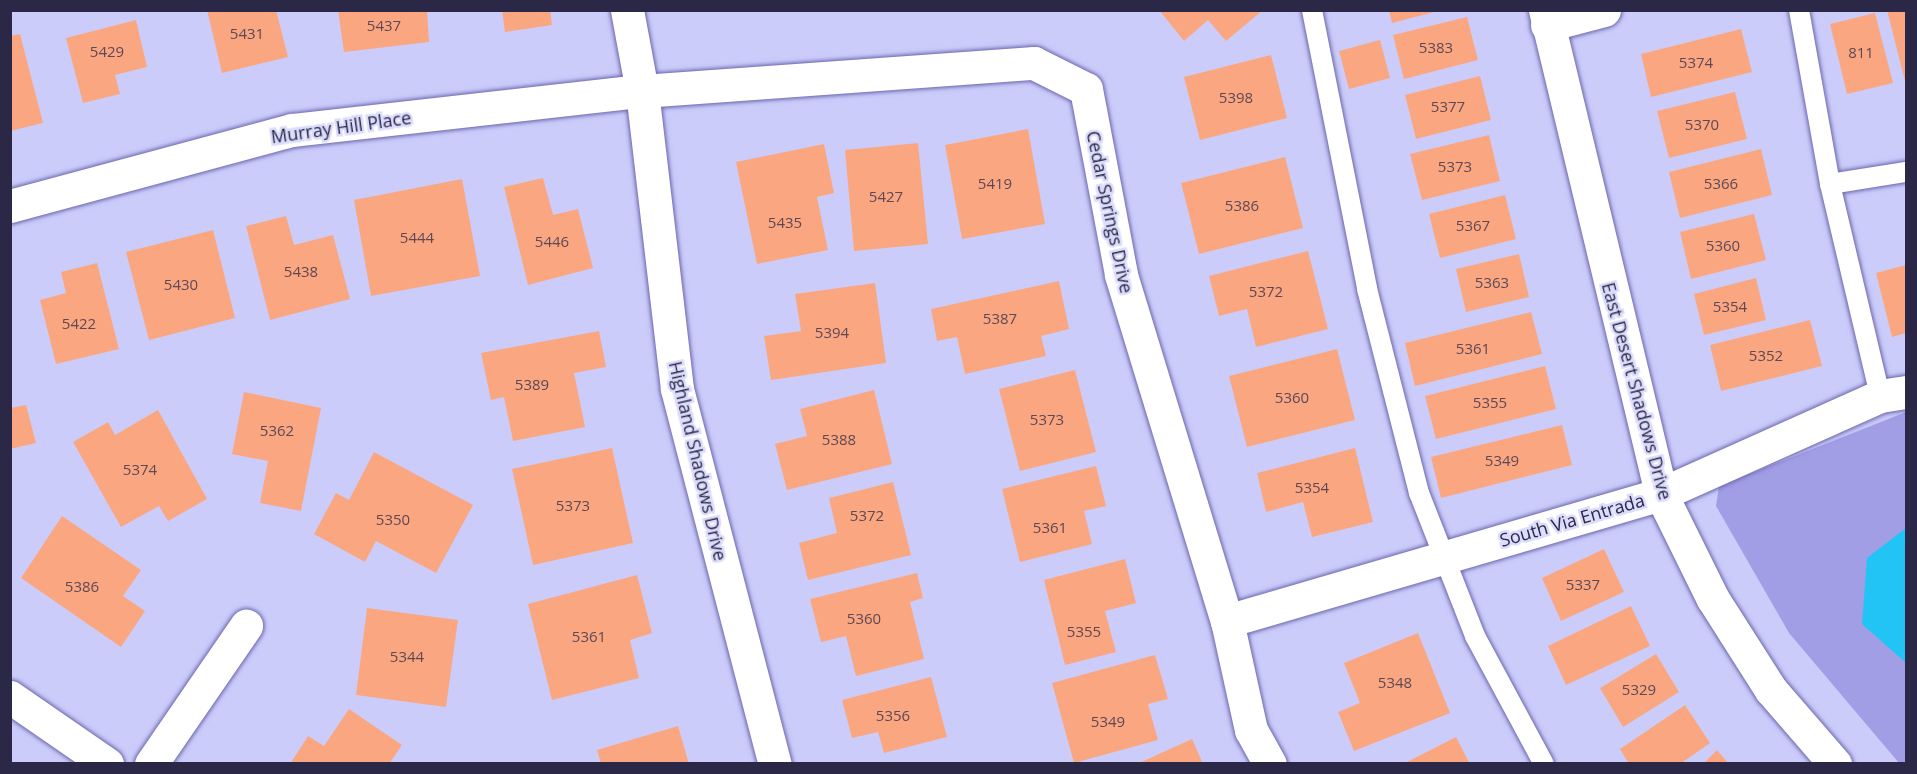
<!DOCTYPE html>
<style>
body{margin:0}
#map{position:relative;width:1917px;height:774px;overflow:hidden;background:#ccccfb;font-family:"Open Sans",sans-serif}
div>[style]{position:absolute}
.green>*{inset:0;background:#a19ee6}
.water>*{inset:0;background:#21c4f5}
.building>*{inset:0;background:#faa781}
.roads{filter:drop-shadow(0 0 2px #6b67ad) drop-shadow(0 0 2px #6b67ad)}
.service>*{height:20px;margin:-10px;padding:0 10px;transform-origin:10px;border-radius:10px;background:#fff}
.minor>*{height:33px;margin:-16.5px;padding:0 16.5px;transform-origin:16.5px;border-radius:16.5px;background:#fff}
span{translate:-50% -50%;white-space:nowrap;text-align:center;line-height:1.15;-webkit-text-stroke:5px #dbdbfb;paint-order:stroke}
.number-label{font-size:15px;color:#5e4855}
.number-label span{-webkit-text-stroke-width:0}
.street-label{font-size:18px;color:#2a2846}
.frame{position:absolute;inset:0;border:12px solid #2a2846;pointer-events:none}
</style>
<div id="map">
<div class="green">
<div style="clip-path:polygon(1906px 412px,1906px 763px,1899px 763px,1789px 633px,1716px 506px,1719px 486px)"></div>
</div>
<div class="water">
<div style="clip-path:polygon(1906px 528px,1906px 663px,1862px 624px,1867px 558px)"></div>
</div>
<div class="building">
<div style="clip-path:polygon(207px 10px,276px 10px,288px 57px,222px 73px)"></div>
<div style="clip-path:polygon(338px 10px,427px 10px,429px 42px,344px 52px)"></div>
<div style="clip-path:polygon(502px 10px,550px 10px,552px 25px,505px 32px)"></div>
<div style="clip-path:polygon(1159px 10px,1263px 10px,1226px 41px,1208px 20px,1184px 41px)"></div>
<div style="clip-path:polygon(1389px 10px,1437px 10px,1438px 11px,1392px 23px)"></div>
<div style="clip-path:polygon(1887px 10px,1906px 10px,1906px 85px)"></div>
<div style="clip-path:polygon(1875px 13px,1893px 83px,1847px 94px,1830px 24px)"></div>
<div style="clip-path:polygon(1467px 17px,1478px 60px,1404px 79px,1393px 35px)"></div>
<div style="clip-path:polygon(136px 20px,147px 67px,115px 75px,120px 94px,83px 103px,66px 38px)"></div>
<div style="clip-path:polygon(1741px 29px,1752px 72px,1651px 97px,1641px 54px)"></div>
<div style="clip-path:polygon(20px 34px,43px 123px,10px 131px,10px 36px)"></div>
<div style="clip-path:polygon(1380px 40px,1390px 78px,1349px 89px,1339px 51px)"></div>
<div style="clip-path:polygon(1271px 55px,1287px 118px,1200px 140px,1184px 77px)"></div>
<div style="clip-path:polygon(1480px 76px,1491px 120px,1416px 139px,1405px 95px)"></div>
<div style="clip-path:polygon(1735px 92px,1747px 139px,1669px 158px,1657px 111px)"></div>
<div style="clip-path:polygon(1028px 129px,1045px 224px,962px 239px,945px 145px)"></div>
<div style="clip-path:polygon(1489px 135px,1500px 181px,1422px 200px,1410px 154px)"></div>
<div style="clip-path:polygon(918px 143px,928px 244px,854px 251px,845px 150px)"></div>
<div style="clip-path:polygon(824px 144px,834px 193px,817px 197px,828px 250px,757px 264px,736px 162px)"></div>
<div style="clip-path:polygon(1761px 149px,1772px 195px,1680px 218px,1669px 172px)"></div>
<div style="clip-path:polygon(1285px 157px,1303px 228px,1199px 254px,1181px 183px)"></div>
<div style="clip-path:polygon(543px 178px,553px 215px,578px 209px,593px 268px,528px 285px,504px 187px)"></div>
<div style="clip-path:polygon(462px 179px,480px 276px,371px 296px,354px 200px)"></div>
<div style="clip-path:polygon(1505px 195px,1516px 239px,1440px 258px,1429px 214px)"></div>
<div style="clip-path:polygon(1754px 214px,1766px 260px,1691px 279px,1680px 232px)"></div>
<div style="clip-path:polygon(286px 216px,294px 245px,333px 235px,350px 299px,270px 320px,246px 226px)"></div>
<div style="clip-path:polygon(213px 230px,235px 318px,149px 340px,126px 252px)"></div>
<div style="clip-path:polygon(1308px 251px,1328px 329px,1256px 347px,1247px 309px,1219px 316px,1209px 276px)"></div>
<div style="clip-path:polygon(1519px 254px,1529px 297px,1466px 312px,1456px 269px)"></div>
<div style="clip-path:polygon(97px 263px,119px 349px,56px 364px,40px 300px,66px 293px,61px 272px)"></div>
<div style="clip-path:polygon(1906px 265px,1906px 333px,1892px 337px,1876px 273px)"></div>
<div style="clip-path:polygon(1756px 278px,1766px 320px,1704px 335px,1694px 294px)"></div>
<div style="clip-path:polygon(1059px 281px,1069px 329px,1041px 336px,1046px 356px,965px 374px,957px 337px,937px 341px,931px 309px)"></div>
<div style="clip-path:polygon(875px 283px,886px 363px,771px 380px,764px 336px,801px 331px,795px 294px)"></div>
<div style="clip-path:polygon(1531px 312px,1542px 354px,1415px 386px,1405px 343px)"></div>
<div style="clip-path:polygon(1810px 320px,1822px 366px,1721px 391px,1710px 345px)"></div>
<div style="clip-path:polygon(599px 331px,606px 367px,574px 373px,585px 427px,513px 441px,504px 397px,491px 400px,481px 353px)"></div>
<div style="clip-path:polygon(1337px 349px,1355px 420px,1247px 447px,1229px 376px)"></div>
<div style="clip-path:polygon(1545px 366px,1556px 409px,1436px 439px,1425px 396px)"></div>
<div style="clip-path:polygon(1075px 370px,1096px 452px,1020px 471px,999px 389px)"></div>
<div style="clip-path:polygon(874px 390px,892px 464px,787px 490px,775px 444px,807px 436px,800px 409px)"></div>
<div style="clip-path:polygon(244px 392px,321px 408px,301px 511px,260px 503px,268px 461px,232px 454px)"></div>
<div style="clip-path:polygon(26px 405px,36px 443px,10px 449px,10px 408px)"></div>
<div style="clip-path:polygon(158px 410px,207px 499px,168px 521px,159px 506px,121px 527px,73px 442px,108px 422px,115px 435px)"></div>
<div style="clip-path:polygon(1562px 425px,1572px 465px,1441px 498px,1431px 457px)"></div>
<div style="clip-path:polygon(612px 448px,633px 543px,533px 565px,512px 469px)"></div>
<div style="clip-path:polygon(1355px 448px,1373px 522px,1312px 537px,1303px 502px,1266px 512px,1257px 473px)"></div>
<div style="clip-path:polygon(374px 452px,473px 505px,436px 573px,376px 541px,365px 562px,314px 534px,336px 493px,349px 500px)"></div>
<div style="clip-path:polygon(1096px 466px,1106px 506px,1084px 511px,1092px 544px,1020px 562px,1002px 489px)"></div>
<div style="clip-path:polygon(893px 482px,911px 555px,808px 580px,799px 543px,837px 533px,829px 498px)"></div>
<div style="clip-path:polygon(62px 516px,141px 570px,123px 596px,145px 611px,121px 647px,21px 578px)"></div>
<div style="clip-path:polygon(1604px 549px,1624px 592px,1561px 621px,1542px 578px)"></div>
<div style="clip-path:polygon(1125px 559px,1136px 603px,1105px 611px,1116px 652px,1065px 665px,1044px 580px)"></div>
<div style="clip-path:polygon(917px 573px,923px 598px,910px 602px,924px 659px,856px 676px,846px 636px,821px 642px,810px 599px)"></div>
<div style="clip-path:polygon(637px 575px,652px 633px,630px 640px,639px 678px,552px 700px,528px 604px)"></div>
<div style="clip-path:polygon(1631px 606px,1650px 646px,1566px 685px,1548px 646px)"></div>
<div style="clip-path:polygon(367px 608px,458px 620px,446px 707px,356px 695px)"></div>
<div style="clip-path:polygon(1418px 633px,1450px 713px,1354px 751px,1338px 712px,1360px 703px,1344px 663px)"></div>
<div style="clip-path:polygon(1656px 654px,1679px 692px,1623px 727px,1600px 688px)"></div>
<div style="clip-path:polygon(1155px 655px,1168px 699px,1148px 704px,1158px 740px,1074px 763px,1052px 683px)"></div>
<div style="clip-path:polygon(931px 677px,947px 737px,884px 753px,878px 732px,852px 738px,842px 700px)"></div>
<div style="clip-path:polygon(1685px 705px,1710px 743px,1680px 764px,1629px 764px,1620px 749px)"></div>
<div style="clip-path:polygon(349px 709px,402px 745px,389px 764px,290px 764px,308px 736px,324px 746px)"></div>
<div style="clip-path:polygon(678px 726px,689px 764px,601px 764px,597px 750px)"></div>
<div style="clip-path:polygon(1456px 737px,1470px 764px,1403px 764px)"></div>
<div style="clip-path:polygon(1192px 739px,1203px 764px,1137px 764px)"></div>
<div style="clip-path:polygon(1717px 750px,1729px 764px,1703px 764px)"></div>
</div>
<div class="roads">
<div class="service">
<div style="left:1312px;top:10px;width:284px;rotate:78.8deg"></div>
<div style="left:1367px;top:289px;width:211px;rotate:75.7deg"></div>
<div style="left:1419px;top:493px;width:154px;rotate:68.6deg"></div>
<div style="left:1475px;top:636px;width:145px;rotate:61.7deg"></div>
<div style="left:1799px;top:10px;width:177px;rotate:79.9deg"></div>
<div style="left:1830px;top:184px;width:218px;rotate:76.7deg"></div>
<div style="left:1830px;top:184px;width:77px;rotate:-9deg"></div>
</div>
<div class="minor">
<div style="left:627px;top:10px;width:82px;rotate:79.5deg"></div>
<div style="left:642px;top:91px;width:300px;rotate:83.3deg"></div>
<div style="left:677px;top:389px;width:388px;rotate:75.4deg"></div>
<div style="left:1545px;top:10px;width:498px;rotate:76.5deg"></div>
<div style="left:1661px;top:494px;width:117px;rotate:63.7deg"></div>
<div style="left:1713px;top:599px;width:108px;rotate:57.5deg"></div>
<div style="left:1771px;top:690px;width:98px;rotate:49.1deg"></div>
<div style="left:1547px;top:25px;width:59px;rotate:-14.7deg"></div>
<div style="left:10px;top:206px;width:292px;rotate:-15.1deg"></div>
<div style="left:292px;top:130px;width:352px;rotate:-6.4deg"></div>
<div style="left:642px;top:91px;width:393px;rotate:-4.1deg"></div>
<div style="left:1034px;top:63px;width:58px;rotate:26.6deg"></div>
<div style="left:1086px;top:89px;width:189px;rotate:79.3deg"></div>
<div style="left:1121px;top:275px;width:362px;rotate:73deg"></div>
<div style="left:1227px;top:621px;width:112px;rotate:77.6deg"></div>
<div style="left:1251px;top:730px;width:39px;rotate:61deg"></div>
<div style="left:1227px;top:621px;width:452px;rotate:-16.3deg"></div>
<div style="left:1661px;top:494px;width:240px;rotate:-24.1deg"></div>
<div style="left:1880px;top:396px;width:26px;rotate:-9deg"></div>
<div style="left:10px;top:697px;width:118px;rotate:34.6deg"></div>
<div style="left:151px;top:764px;width:168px;rotate:-55.5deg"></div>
</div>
</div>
<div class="number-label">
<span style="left:384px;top:26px">5437</span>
<span style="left:247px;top:34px">5431</span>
<span style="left:1436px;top:48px">5383</span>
<span style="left:107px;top:52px">5429</span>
<span style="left:1861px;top:53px">811</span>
<span style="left:1696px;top:63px">5374</span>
<span style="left:1236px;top:98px">5398</span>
<span style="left:1448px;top:107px">5377</span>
<span style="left:1702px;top:125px">5370</span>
<span style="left:1455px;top:167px">5373</span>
<span style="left:995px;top:184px">5419</span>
<span style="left:1721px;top:184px">5366</span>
<span style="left:886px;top:197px">5427</span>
<span style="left:1242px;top:206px">5386</span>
<span style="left:785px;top:223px">5435</span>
<span style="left:1473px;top:226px">5367</span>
<span style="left:417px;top:238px">5444</span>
<span style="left:552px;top:242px">5446</span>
<span style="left:1723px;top:246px">5360</span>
<span style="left:301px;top:272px">5438</span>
<span style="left:1492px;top:283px">5363</span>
<span style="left:181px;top:285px">5430</span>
<span style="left:1266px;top:292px">5372</span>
<span style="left:1730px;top:307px">5354</span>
<span style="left:1000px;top:319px">5387</span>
<span style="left:79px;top:324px">5422</span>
<span style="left:832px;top:333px">5394</span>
<span style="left:1473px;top:349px">5361</span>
<span style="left:1766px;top:356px">5352</span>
<span style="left:532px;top:385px">5389</span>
<span style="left:1292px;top:398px">5360</span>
<span style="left:1490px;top:403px">5355</span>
<span style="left:1047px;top:420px">5373</span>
<span style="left:277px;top:431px">5362</span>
<span style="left:839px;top:440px">5388</span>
<span style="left:1502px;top:461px">5349</span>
<span style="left:140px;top:470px">5374</span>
<span style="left:1312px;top:488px">5354</span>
<span style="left:573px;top:506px">5373</span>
<span style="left:867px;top:516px">5372</span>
<span style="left:393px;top:520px">5350</span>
<span style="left:1050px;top:528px">5361</span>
<span style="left:1583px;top:585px">5337</span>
<span style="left:82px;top:587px">5386</span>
<span style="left:864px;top:619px">5360</span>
<span style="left:1084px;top:632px">5355</span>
<span style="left:589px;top:637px">5361</span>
<span style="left:407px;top:657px">5344</span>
<span style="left:1395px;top:683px">5348</span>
<span style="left:1639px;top:690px">5329</span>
<span style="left:893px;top:716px">5356</span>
<span style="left:1108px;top:722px">5349</span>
</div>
<div class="street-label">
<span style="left:341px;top:127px;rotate:-8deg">Murray Hill Place</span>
<span style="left:1110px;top:212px;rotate:78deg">Cedar Springs Drive</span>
<span style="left:1637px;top:391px;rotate:75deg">East Desert Shadows Drive</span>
<span style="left:698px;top:461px;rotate:77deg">Highland Shadows Drive</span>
<span style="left:1572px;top:520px;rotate:-16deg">South Via Entrada</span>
</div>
<div class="frame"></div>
</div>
